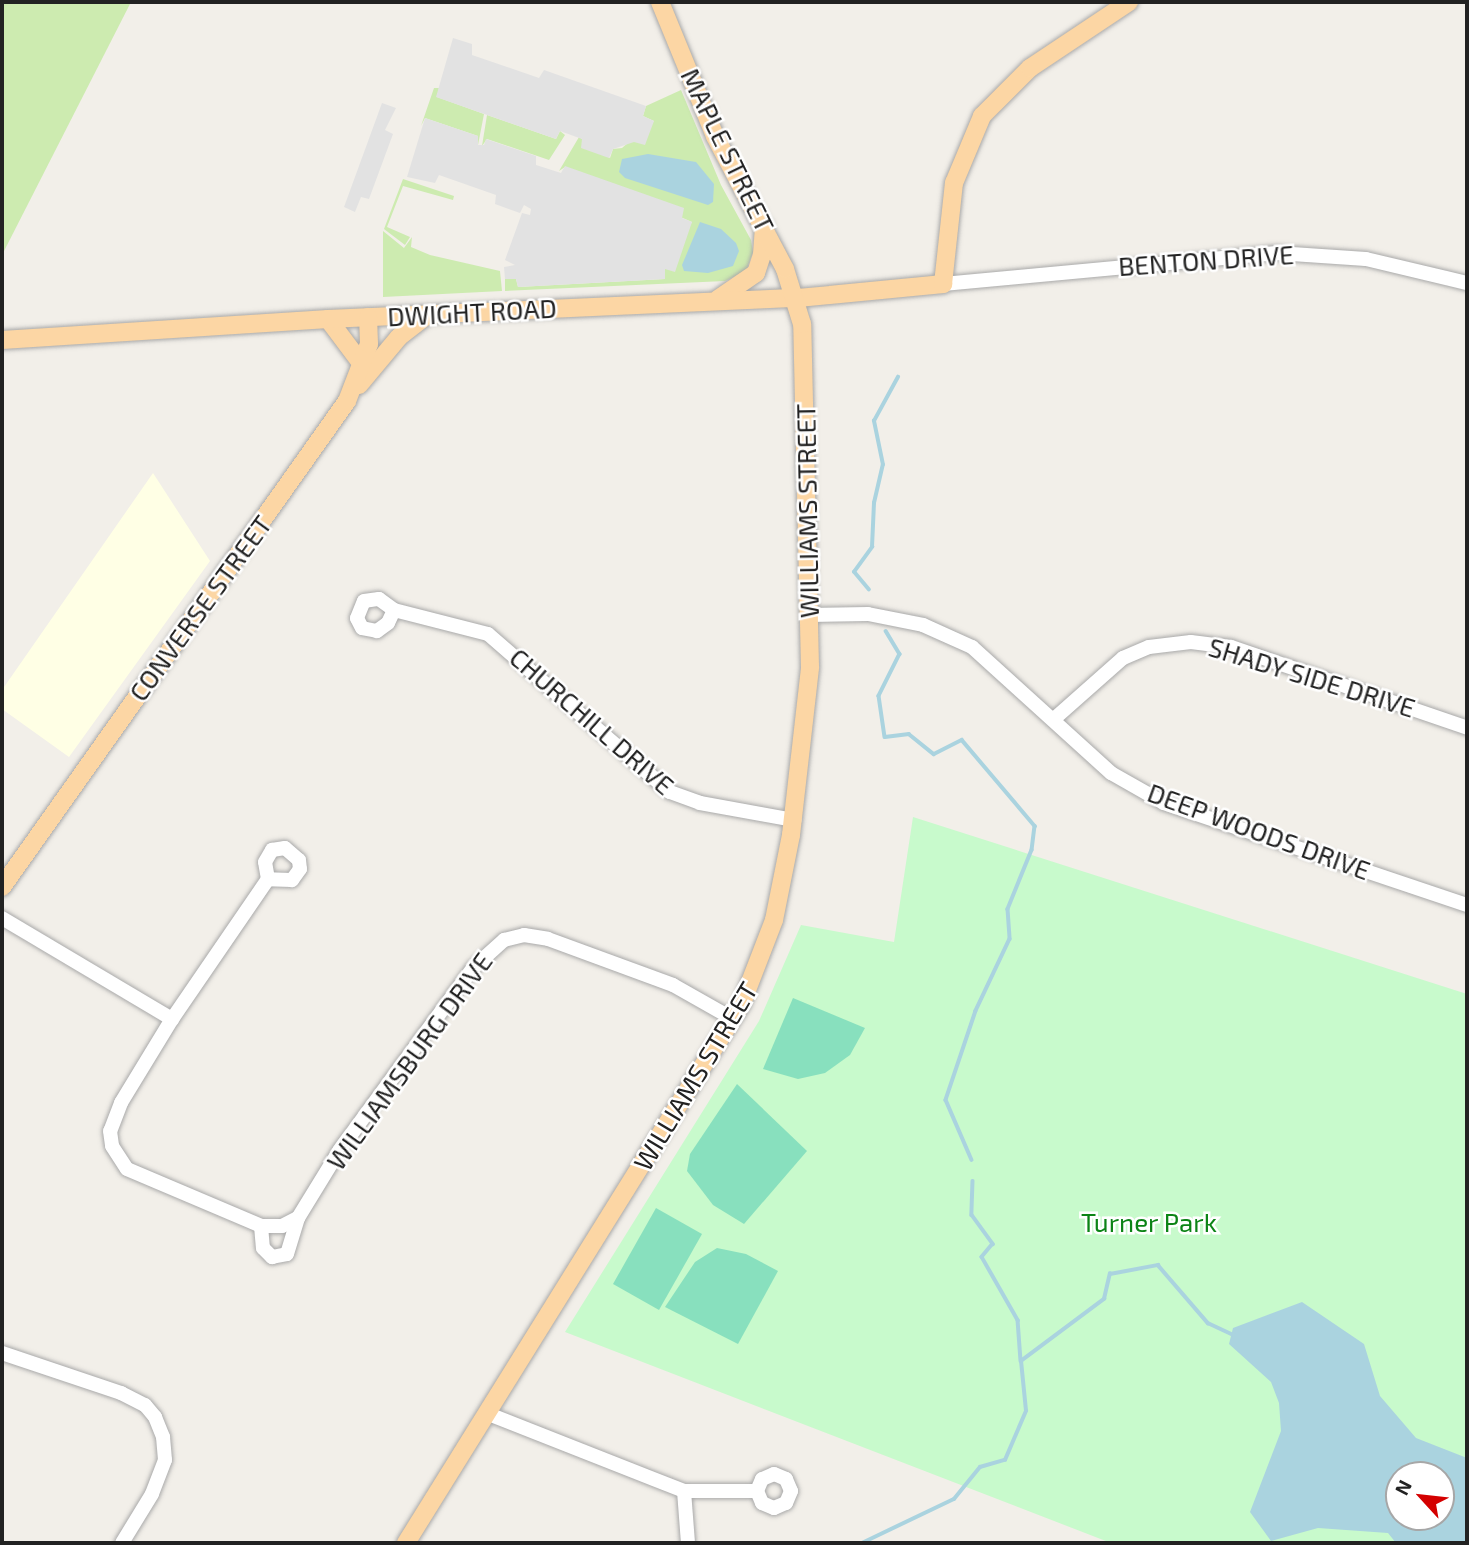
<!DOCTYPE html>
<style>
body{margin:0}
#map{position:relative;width:1469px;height:1545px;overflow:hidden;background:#f2efe9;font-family:"Exo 2",sans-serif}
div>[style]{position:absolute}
.education>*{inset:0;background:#ffffe5}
.grass>*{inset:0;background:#cdebb0}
.park>*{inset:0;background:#c8facc}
.pitch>*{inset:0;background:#88e0be}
.parking>*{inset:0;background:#e2e2e2}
.water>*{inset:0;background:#aad3df}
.stream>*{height:3.5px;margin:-1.75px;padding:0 1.75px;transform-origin:1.75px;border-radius:1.75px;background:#aad3df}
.roads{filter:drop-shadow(0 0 2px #a9a9a9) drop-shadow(0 0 2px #a9a9a9)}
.minor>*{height:14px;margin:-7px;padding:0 7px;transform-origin:7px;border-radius:7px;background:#fff}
.major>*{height:18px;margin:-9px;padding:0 9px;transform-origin:9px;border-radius:9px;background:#fcd6a4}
span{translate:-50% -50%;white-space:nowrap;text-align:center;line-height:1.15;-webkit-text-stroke:5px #fff;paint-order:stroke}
.street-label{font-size:26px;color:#222}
.park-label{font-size:26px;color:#0c8416}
.frame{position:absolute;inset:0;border:4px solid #222;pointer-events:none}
.north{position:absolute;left:1385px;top:1461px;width:70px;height:70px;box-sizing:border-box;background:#fff;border:2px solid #a7a7a7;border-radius:50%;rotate:297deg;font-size:19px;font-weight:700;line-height:28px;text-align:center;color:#222}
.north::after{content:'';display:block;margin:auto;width:24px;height:32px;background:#d40000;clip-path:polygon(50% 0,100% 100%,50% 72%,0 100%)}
</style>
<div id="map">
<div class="education">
<div style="clip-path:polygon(153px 473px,210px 561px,69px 757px,2px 709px,2px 690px)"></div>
</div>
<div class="grass">
<div style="clip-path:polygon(2px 2px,131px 2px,2px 255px)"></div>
<div style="clip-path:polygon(434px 88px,439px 88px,437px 97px,484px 114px,478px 145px,478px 136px,425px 118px,421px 126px)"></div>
<div style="clip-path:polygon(681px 90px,721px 185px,751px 240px,753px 252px,746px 271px,725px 281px,505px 291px,505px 279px,516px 279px,518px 287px,665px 279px,665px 269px,692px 222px,565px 167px,559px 171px,579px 137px,610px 158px,613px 149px,622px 148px,654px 121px,643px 116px,646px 106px)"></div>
<div style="clip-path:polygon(487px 115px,556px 139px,560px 131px,565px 135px,549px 160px,487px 139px,482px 146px)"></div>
<div style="clip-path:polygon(403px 179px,454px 196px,453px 200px,403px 186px,387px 227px,410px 237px,405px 245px,384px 229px)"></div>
<div style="clip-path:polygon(383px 231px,404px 248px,412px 237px,411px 247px,430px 255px,500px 271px,502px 291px,383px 297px)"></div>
</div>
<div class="park">
<div style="clip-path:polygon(evenodd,913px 817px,1467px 994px,1467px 1543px,1111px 1543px,565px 1332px,759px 1021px,801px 925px,894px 942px,913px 817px,1399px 1475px,1441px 1475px,1441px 1517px,1399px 1517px,1399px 1475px)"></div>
</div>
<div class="pitch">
<div style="clip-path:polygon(793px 998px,865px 1028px,850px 1055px,825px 1073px,798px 1079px,763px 1069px)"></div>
<div style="clip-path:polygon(737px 1084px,807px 1151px,744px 1224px,713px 1205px,687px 1171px,690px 1154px)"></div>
<div style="clip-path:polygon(656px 1208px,702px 1234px,659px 1310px,613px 1284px)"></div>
<div style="clip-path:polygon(717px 1248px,746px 1254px,778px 1271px,738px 1344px,665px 1307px,695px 1262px)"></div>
</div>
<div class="parking">
<div style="clip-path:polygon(453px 38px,472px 44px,472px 55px,539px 78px,544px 70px,646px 106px,643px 116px,654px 121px,645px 145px,634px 142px,613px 149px,609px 158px,581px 148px,582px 139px,560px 131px,556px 139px,436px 97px)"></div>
<div style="clip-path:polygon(382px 103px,396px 108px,385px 130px,393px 134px,369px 199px,361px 197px,355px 212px,344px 207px)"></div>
<div style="clip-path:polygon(425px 118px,478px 136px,478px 145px,484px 145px,486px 139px,536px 156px,536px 165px,561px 173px,565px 166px,684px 208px,682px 218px,692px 222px,675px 272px,665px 269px,665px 279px,518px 287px,516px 279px,505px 279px,504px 267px,515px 265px,505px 260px,522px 213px,530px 215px,531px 209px,524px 205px,520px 213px,495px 204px,496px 195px,439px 175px,435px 183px,407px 177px)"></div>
</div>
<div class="water">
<div style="clip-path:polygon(648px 154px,696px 162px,714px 184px,713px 202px,708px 205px,625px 178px,619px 172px,622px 159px)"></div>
<div style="clip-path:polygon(700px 222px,721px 229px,736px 243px,739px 251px,733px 266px,708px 273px,684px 271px,682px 265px)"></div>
<div style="clip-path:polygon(evenodd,1302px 1302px,1364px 1344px,1380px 1396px,1416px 1438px,1467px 1458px,1467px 1543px,1396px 1543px,1388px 1533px,1318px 1528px,1271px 1541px,1250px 1512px,1281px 1431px,1279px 1403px,1271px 1382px,1229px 1344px,1233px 1328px,1302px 1302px,1399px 1475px,1441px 1475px,1441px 1517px,1399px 1517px,1399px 1475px)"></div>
</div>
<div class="stream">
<div style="left:869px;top:590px;width:23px;rotate:-130deg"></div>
<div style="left:854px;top:572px;width:31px;rotate:-54deg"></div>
<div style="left:872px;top:547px;width:44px;rotate:-87.4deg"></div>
<div style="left:874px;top:503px;width:39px;rotate:-77deg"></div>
<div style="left:883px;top:465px;width:45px;rotate:-101.6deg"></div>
<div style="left:874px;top:421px;width:50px;rotate:-61.4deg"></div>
<div style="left:886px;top:631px;width:27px;rotate:59deg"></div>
<div style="left:900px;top:654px;width:47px;rotate:116.6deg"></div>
<div style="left:879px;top:696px;width:41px;rotate:81.7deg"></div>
<div style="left:885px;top:737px;width:24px;rotate:-7deg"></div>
<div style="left:909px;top:734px;width:32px;rotate:39deg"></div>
<div style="left:934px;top:754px;width:31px;rotate:-27deg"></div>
<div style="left:962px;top:740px;width:113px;rotate:49.7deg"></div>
<div style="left:1035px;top:826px;width:24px;rotate:97deg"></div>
<div style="left:1032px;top:850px;width:64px;rotate:112.1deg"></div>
<div style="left:1008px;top:909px;width:30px;rotate:86deg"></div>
<div style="left:1010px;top:939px;width:80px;rotate:115.3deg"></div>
<div style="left:976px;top:1011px;width:94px;rotate:108.6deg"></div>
<div style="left:946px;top:1100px;width:65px;rotate:66.6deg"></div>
<div style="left:973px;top:1181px;width:34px;rotate:92deg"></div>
<div style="left:972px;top:1215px;width:36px;rotate:54deg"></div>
<div style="left:993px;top:1244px;width:17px;rotate:130deg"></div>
<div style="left:982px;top:1257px;width:73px;rotate:60.3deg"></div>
<div style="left:1018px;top:1320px;width:41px;rotate:85.8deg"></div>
<div style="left:862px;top:1543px;width:102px;rotate:-25.6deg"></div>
<div style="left:954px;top:1499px;width:41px;rotate:-50.9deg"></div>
<div style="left:980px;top:1467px;width:26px;rotate:-16deg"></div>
<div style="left:1005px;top:1460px;width:53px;rotate:-66.8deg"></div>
<div style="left:1026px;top:1411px;width:50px;rotate:-95.7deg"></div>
<div style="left:1021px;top:1361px;width:104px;rotate:-36.8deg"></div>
<div style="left:1104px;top:1299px;width:26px;rotate:-77deg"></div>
<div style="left:1110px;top:1274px;width:49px;rotate:-10.6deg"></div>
<div style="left:1158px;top:1265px;width:77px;rotate:49.2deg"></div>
<div style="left:1208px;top:1323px;width:29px;rotate:25deg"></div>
</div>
<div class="roads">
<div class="minor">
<div style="left:943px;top:284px;width:335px;rotate:-5.3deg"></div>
<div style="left:1277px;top:253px;width:89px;rotate:3.9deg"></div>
<div style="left:1366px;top:259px;width:104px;rotate:13.4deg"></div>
<div style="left:394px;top:610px;width:14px;rotate:115deg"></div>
<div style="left:388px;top:623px;width:14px;rotate:144deg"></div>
<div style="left:377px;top:631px;width:15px;rotate:-169deg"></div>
<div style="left:362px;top:628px;width:11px;rotate:-117deg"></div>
<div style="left:357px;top:618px;width:18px;rotate:-68deg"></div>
<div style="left:364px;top:601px;width:15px;rotate:-8deg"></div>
<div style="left:379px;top:599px;width:19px;rotate:36deg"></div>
<div style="left:394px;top:610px;width:97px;rotate:14.3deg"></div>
<div style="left:488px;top:634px;width:241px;rotate:41deg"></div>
<div style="left:670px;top:792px;width:32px;rotate:20deg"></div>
<div style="left:700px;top:803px;width:96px;rotate:10.3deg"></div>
<div style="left:809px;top:615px;width:59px;rotate:-1deg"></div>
<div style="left:868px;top:614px;width:56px;rotate:11.3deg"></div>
<div style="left:923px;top:625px;width:54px;rotate:24.2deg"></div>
<div style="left:972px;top:647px;width:188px;rotate:42.2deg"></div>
<div style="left:1111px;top:773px;width:61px;rotate:29.5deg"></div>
<div style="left:1164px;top:803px;width:320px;rotate:18.6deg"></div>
<div style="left:1054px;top:719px;width:92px;rotate:-41.5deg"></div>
<div style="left:1123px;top:658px;width:28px;rotate:-23deg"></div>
<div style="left:1149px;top:647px;width:42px;rotate:-6.8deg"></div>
<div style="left:1191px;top:642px;width:40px;rotate:7.1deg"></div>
<div style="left:1231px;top:647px;width:250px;rotate:18.9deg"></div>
<div style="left:268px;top:879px;width:17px;rotate:-100deg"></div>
<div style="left:265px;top:862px;width:14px;rotate:-60deg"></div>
<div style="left:272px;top:850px;width:13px;rotate:-9deg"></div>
<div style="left:285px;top:848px;width:18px;rotate:41deg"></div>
<div style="left:299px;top:860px;width:9px;rotate:84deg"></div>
<div style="left:300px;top:869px;width:14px;rotate:126deg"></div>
<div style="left:292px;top:880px;width:24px;rotate:-178deg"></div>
<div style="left:268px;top:879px;width:170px;rotate:124.4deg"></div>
<div style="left:172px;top:1019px;width:98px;rotate:121.3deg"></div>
<div style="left:121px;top:1103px;width:30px;rotate:111deg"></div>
<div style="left:110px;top:1131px;width:15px;rotate:82deg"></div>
<div style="left:112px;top:1146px;width:27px;rotate:57deg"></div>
<div style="left:127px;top:1169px;width:146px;rotate:23deg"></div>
<div style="left:261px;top:1226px;width:22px;rotate:85deg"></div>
<div style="left:263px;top:1248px;width:13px;rotate:45deg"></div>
<div style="left:272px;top:1257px;width:15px;rotate:-11deg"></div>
<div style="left:287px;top:1254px;width:38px;rotate:-73deg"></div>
<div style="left:298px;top:1218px;width:79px;rotate:-58.5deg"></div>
<div style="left:339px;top:1151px;width:227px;rotate:-53.8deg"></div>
<div style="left:473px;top:968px;width:42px;rotate:-42.1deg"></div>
<div style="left:504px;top:940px;width:21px;rotate:-14deg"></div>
<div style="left:524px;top:935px;width:24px;rotate:9deg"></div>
<div style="left:548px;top:939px;width:133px;rotate:20.2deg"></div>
<div style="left:673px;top:985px;width:69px;rotate:29.5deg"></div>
<div style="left:2px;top:918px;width:198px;rotate:30.7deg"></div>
<div style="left:261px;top:1226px;width:21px"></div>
<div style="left:282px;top:1226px;width:18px;rotate:-27deg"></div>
<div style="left:2px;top:1353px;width:126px;rotate:18.6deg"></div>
<div style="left:121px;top:1393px;width:27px;rotate:27deg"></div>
<div style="left:145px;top:1405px;width:16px;rotate:50deg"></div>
<div style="left:155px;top:1417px;width:22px;rotate:68deg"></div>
<div style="left:163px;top:1437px;width:23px;rotate:85deg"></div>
<div style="left:165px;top:1460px;width:36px;rotate:111deg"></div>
<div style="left:152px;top:1494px;width:57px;rotate:121.5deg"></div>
<div style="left:486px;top:1413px;width:213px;rotate:21.5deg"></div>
<div style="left:684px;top:1491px;width:73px"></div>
<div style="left:757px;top:1491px;width:13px;rotate:67deg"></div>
<div style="left:762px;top:1503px;width:13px;rotate:23deg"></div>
<div style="left:774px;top:1508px;width:13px;rotate:-23deg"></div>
<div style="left:786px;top:1503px;width:13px;rotate:-67deg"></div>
<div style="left:791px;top:1491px;width:13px;rotate:-113deg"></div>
<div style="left:786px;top:1479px;width:13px;rotate:-157deg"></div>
<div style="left:774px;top:1474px;width:13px;rotate:157deg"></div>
<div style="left:762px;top:1479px;width:13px;rotate:113deg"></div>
<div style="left:684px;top:1491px;width:52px;rotate:85.6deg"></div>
</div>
<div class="major">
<div style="left:718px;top:299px;width:46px;rotate:-34.4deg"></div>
<div style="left:756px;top:273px;width:19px;rotate:-72deg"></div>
<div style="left:762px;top:255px;width:29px;rotate:-86deg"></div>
<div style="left:328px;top:319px;width:60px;rotate:53.1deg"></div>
<div style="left:2px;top:340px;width:327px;rotate:-3.7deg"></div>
<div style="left:328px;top:319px;width:470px;rotate:-2.6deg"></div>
<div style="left:798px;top:298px;width:146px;rotate:-5.5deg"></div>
<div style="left:943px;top:284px;width:102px;rotate:-83.8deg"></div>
<div style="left:954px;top:183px;width:73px;rotate:-67.3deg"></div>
<div style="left:982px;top:116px;width:68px;rotate:-45deg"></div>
<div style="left:1030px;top:68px;width:119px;rotate:-33.7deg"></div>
<div style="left:359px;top:385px;width:62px;rotate:-50.2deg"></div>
<div style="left:399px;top:337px;width:36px;rotate:-38deg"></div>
<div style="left:2px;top:887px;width:596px;rotate:-54.63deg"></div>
<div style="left:347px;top:401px;width:61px;rotate:-68.9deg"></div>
<div style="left:369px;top:344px;width:27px;rotate:-92deg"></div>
<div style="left:406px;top:1543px;width:636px;rotate:-58.11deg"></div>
<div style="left:742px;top:1003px;width:89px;rotate:-68.9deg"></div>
<div style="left:774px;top:920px;width:87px;rotate:-78.7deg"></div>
<div style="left:791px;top:835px;width:169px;rotate:-83.5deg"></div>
<div style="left:810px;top:667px;width:343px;rotate:-91.3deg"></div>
<div style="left:802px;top:324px;width:58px;rotate:-107.2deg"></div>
<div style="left:785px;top:269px;width:150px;rotate:-117.8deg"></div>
<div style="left:715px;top:136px;width:145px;rotate:-112.3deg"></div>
</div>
</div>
<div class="street-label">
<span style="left:728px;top:150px;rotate:64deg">MAPLE STREET</span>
<span style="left:1206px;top:260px;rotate:-4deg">BENTON DRIVE</span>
<span style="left:472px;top:312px;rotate:-3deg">DWIGHT ROAD</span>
<span style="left:807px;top:511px;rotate:-91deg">WILLIAMS STREET</span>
<span style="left:200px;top:608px;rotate:-54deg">CONVERSE STREET</span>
<span style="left:1312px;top:677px;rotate:17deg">SHADY SIDE DRIVE</span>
<span style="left:592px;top:721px;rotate:41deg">CHURCHILL DRIVE</span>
<span style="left:1259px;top:831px;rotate:20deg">DEEP WOODS DRIVE</span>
<span style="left:409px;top:1061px;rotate:-54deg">WILLIAMSBURG DRIVE</span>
<span style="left:695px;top:1076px;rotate:-59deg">WILLIAMS STREET</span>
</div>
<div class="park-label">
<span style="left:1149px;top:1222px">Turner Park</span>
</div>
<div class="frame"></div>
<div class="north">N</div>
</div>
